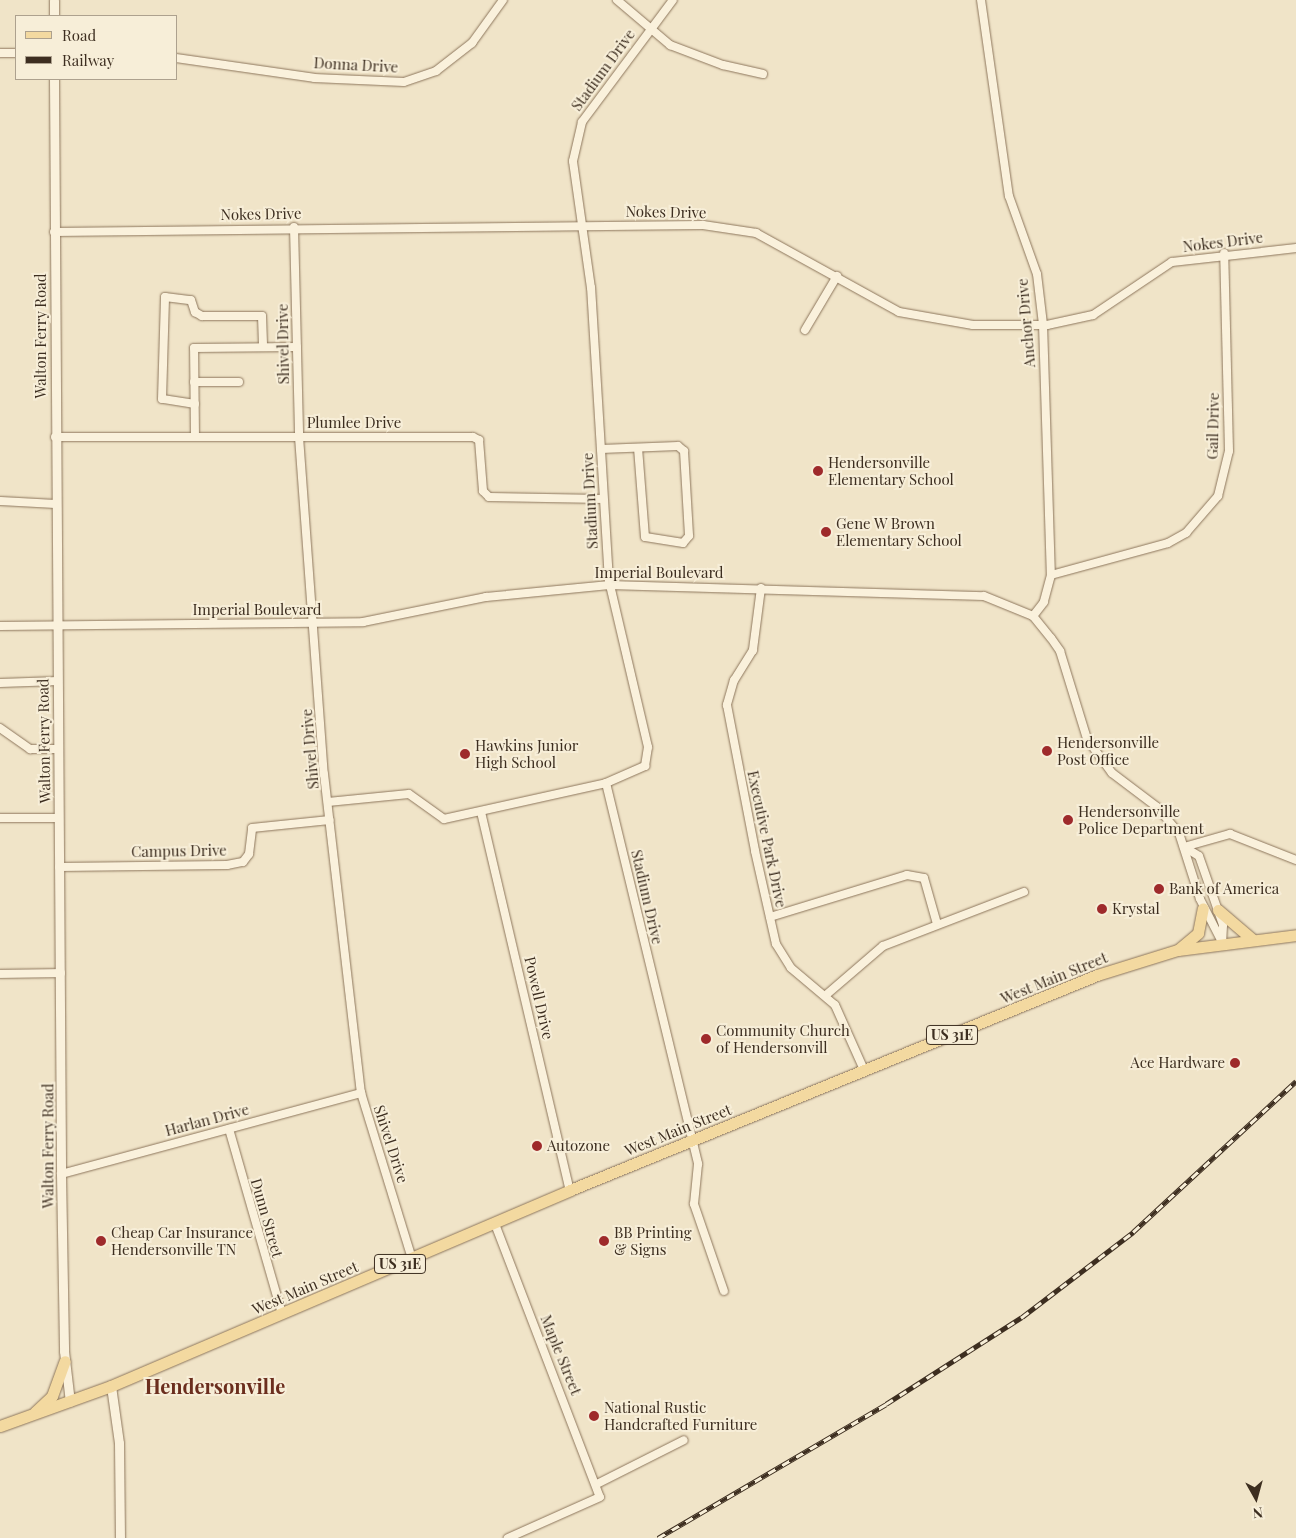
<!DOCTYPE html>
<style>
body{margin:0}
#map{position:relative;width:1296px;height:1538px;overflow:hidden;background:#f0e4c8;font-family:"Playfair Display",serif}
div>[style]{position:absolute}
.roads{filter:drop-shadow(0 0 1px #8d765c) drop-shadow(0 0 1px #8d765c)}
.minor>*{height:8px;margin:-4px;padding:0 4px;transform-origin:4px;border-radius:4px;background:#faf1dc}
.tertiary>*{height:9px;margin:-4.5px;padding:0 4.5px;transform-origin:4.5px;border-radius:4.5px;background:#faf1dc}
.primary>*{height:11px;margin:-5.5px;padding:0 5.5px;transform-origin:5.5px;border-radius:5.5px;background:#f3d9a0}
.rail>*{height:4.5px;margin-top:-2.25px;transform-origin:0;background:repeating-linear-gradient(90deg,#f7eed8 0 8px,#3d2e20 0 16px);box-sizing:border-box;border-block:1px solid #3d2e20}
.dots>*{width:14px;height:14px;translate:-50% -50%;box-sizing:border-box;border:2px solid #f7eed8;border-radius:50%}
span{translate:-50% -50%;white-space:nowrap;text-align:center;line-height:1.15;-webkit-text-stroke:4px #f7eed8;paint-order:stroke}
.shield-label span{padding:1px 4px;background:#f7eed8;border:1px solid;border-radius:4px;-webkit-text-stroke-width:0}
.shield-label{font-size:14px;color:#3d2e20;font-weight:700}
.street-label{font-size:15px;color:#3d2e20}
.poi-label{font-size:15px;color:#3d2e20}
.left{translate:0 -50%;text-align:left}
.right{translate:-100% -50%;text-align:right}
.district-label{font-size:20px;color:#6b2e1e;font-weight:700}
.legend{position:absolute;left:15px;top:15px;width:162px;height:65px;box-sizing:border-box;background:#f7eed8;border:1px solid #ada18e;margin:0;padding:6px 9px;list-style:none;font-size:15px;color:#3d2e20}
.legend li{display:flex;align-items:center;gap:10px;height:25px}
.legend b{width:25px;border:1px solid #ada18e}
.north{position:absolute;left:1231px;top:1473px;width:50px;height:50px;-webkit-text-stroke:4px #f7eed8;paint-order:stroke;rotate:173deg;font-size:14px;font-weight:700;line-height:20px;text-align:center;color:#3d2e20}
.north::after{content:'';display:block;margin:auto;width:18px;height:22px;background:#3d2e20;clip-path:polygon(50% 0,100% 100%,50% 72%,0 100%)}
</style>
<div id="map">
<div class="roads">
<div class="minor">
<div style="left:617px;top:0;width:70px;rotate:40.3deg"></div>
<div style="left:670px;top:45px;width:57px;rotate:20.7deg"></div>
<div style="left:723px;top:65px;width:41px;rotate:12.7deg"></div>
<div style="left:981px;top:0;width:198px;rotate:81.9deg"></div>
<div style="left:1009px;top:196px;width:83px;rotate:70.3deg"></div>
<div style="left:1037px;top:274px;width:50px;rotate:83.2deg"></div>
<div style="left:1043px;top:324px;width:251px;rotate:88.2deg"></div>
<div style="left:1051px;top:575px;width:28px;rotate:105deg"></div>
<div style="left:1044px;top:602px;width:18px;rotate:128deg"></div>
<div style="left:0;top:53px;width:16px"></div>
<div style="left:176px;top:58px;width:139px;rotate:8.2deg"></div>
<div style="left:314px;top:78px;width:90px;rotate:2.5deg"></div>
<div style="left:404px;top:82px;width:34px;rotate:-19deg"></div>
<div style="left:436px;top:71px;width:46px;rotate:-37.9deg"></div>
<div style="left:472px;top:43px;width:53px;rotate:-54.2deg"></div>
<div style="left:294px;top:227px;width:210px;rotate:88.6deg"></div>
<div style="left:299px;top:437px;width:338px;rotate:85.8deg"></div>
<div style="left:324px;top:774px;width:321px;rotate:83.4deg"></div>
<div style="left:361px;top:1093px;width:174px;rotate:72.9deg"></div>
<div style="left:54px;top:232px;width:649px;rotate:-0.62deg"></div>
<div style="left:703px;top:225px;width:54px;rotate:8.6deg"></div>
<div style="left:756px;top:233px;width:163px;rotate:28.9deg"></div>
<div style="left:899px;top:312px;width:75px;rotate:10deg"></div>
<div style="left:973px;top:325px;width:74px"></div>
<div style="left:1047px;top:325px;width:47px;rotate:-12.3deg"></div>
<div style="left:1093px;top:315px;width:95px;rotate:-33.9deg"></div>
<div style="left:1172px;top:262px;width:125px;rotate:-6.4deg"></div>
<div style="left:805px;top:330px;width:63px;rotate:-59.3deg"></div>
<div style="left:194px;top:382px;width:45px"></div>
<div style="left:195px;top:404px;width:33px;rotate:-171deg"></div>
<div style="left:162px;top:399px;width:102px;rotate:-88.3deg"></div>
<div style="left:165px;top:297px;width:26px;rotate:7deg"></div>
<div style="left:191px;top:300px;width:13px;rotate:72deg"></div>
<div style="left:195px;top:312px;width:8px;rotate:30deg"></div>
<div style="left:202px;top:316px;width:60px"></div>
<div style="left:262px;top:316px;width:31px;rotate:88deg"></div>
<div style="left:55px;top:437px;width:418px"></div>
<div style="left:473px;top:437px;width:7px;rotate:27deg"></div>
<div style="left:479px;top:440px;width:51px;rotate:85.5deg"></div>
<div style="left:483px;top:491px;width:8px;rotate:45deg"></div>
<div style="left:489px;top:497px;width:114px;rotate:1deg"></div>
<div style="left:195px;top:437px;width:89px;rotate:-90.6deg"></div>
<div style="left:194px;top:348px;width:103px;rotate:-0.6deg"></div>
<div style="left:601px;top:449px;width:77px;rotate:-2.2deg"></div>
<div style="left:678px;top:446px;width:8px;rotate:40deg"></div>
<div style="left:684px;top:451px;width:85px;rotate:86.6deg"></div>
<div style="left:689px;top:536px;width:9px;rotate:131deg"></div>
<div style="left:683px;top:543px;width:38px;rotate:-171deg"></div>
<div style="left:645px;top:537px;width:89px;rotate:-94.5deg"></div>
<div style="left:0;top:501px;width:56px;rotate:3.1deg"></div>
<div style="left:1051px;top:575px;width:121px;rotate:-15.3deg"></div>
<div style="left:1168px;top:543px;width:21px;rotate:-29deg"></div>
<div style="left:1186px;top:533px;width:49px;rotate:-49.1deg"></div>
<div style="left:1218px;top:496px;width:46px;rotate:-76.3deg"></div>
<div style="left:1229px;top:451px;width:198px;rotate:-91.4deg"></div>
<div style="left:761px;top:588px;width:63px;rotate:97.4deg"></div>
<div style="left:753px;top:650px;width:36px;rotate:122deg"></div>
<div style="left:734px;top:680px;width:26px;rotate:106deg"></div>
<div style="left:727px;top:705px;width:149px;rotate:79.1deg"></div>
<div style="left:755px;top:851px;width:95px;rotate:77.3deg"></div>
<div style="left:776px;top:944px;width:28px;rotate:58deg"></div>
<div style="left:791px;top:968px;width:57px;rotate:40.1deg"></div>
<div style="left:835px;top:1005px;width:73px;rotate:65.9deg"></div>
<div style="left:0;top:626px;width:363px;rotate:-0.6deg"></div>
<div style="left:363px;top:622px;width:126px;rotate:-11.5deg"></div>
<div style="left:486px;top:597px;width:124px;rotate:-5.6deg"></div>
<div style="left:609px;top:585px;width:375px;rotate:1.7deg"></div>
<div style="left:984px;top:596px;width:53px;rotate:22.2deg"></div>
<div style="left:1033px;top:616px;width:28px;rotate:51deg"></div>
<div style="left:1051px;top:638px;width:16px;rotate:55deg"></div>
<div style="left:1060px;top:651px;width:92px;rotate:72.9deg"></div>
<div style="left:1087px;top:739px;width:42px;rotate:53.7deg"></div>
<div style="left:1112px;top:773px;width:56px;rotate:37.1deg"></div>
<div style="left:1157px;top:807px;width:34px;rotate:50deg"></div>
<div style="left:1179px;top:833px;width:69px;rotate:72.3deg"></div>
<div style="left:1200px;top:899px;width:48px;rotate:62.9deg"></div>
<div style="left:0;top:683px;width:58px;rotate:-2deg"></div>
<div style="left:0;top:728px;width:37px;rotate:35deg"></div>
<div style="left:30px;top:749px;width:28px"></div>
<div style="left:606px;top:783px;width:392px;rotate:76.4deg"></div>
<div style="left:698px;top:1164px;width:40px;rotate:95.7deg"></div>
<div style="left:694px;top:1204px;width:92px;rotate:71deg"></div>
<div style="left:328px;top:802px;width:81px;rotate:-5.6deg"></div>
<div style="left:409px;top:794px;width:43px;rotate:35.5deg"></div>
<div style="left:444px;top:819px;width:166px;rotate:-12.5deg"></div>
<div style="left:606px;top:783px;width:43px;rotate:-23.6deg"></div>
<div style="left:645px;top:766px;width:19px;rotate:-81deg"></div>
<div style="left:648px;top:747px;width:171px;rotate:-103.2deg"></div>
<div style="left:609px;top:581px;width:294px;rotate:-93.5deg"></div>
<div style="left:591px;top:288px;width:128px;rotate:-98.1deg"></div>
<div style="left:573px;top:161px;width:40px;rotate:-77deg"></div>
<div style="left:582px;top:122px;width:152px;rotate:-53.3deg"></div>
<div style="left:481px;top:812px;width:388px;rotate:76.8deg"></div>
<div style="left:0;top:818px;width:59px"></div>
<div style="left:1184px;top:847px;width:48px;rotate:-15.8deg"></div>
<div style="left:1230px;top:834px;width:71px;rotate:21.5deg"></div>
<div style="left:1184px;top:847px;width:17px;rotate:31deg"></div>
<div style="left:1199px;top:856px;width:73px;rotate:70.8deg"></div>
<div style="left:1223px;top:925px;width:17px;rotate:93deg"></div>
<div style="left:59px;top:867px;width:168px;rotate:-0.7deg"></div>
<div style="left:227px;top:865px;width:16px;rotate:-11deg"></div>
<div style="left:243px;top:862px;width:10px;rotate:-53deg"></div>
<div style="left:249px;top:854px;width:26px;rotate:-83deg"></div>
<div style="left:252px;top:828px;width:78px;rotate:-5.9deg"></div>
<div style="left:770px;top:917px;width:143px;rotate:-17deg"></div>
<div style="left:907px;top:875px;width:17px;rotate:10deg"></div>
<div style="left:924px;top:878px;width:48px;rotate:74.2deg"></div>
<div style="left:0;top:974px;width:61px;rotate:-0.9deg"></div>
<div style="left:826px;top:995px;width:75px;rotate:-40.7deg"></div>
<div style="left:883px;top:946px;width:151px;rotate:-21deg"></div>
<div style="left:229px;top:1129px;width:192px;rotate:74deg"></div>
<div style="left:61px;top:1174px;width:311px;rotate:-15.1deg"></div>
<div style="left:495px;top:1224px;width:292px;rotate:69deg"></div>
<div style="left:600px;top:1497px;width:101px;rotate:156deg"></div>
<div style="left:597px;top:1484px;width:97px;rotate:-26.8deg"></div>
</div>
<div class="tertiary">
<div style="left:54px;top:16px;width:16px;rotate:-90deg"></div>
<div style="left:54px;top:79px;width:1095px;rotate:89.63deg"></div>
<div style="left:61px;top:1174px;width:177px;rotate:89deg"></div>
<div style="left:64px;top:1351px;width:51px;rotate:83.3deg"></div>
<div style="left:111px;top:1386px;width:58px;rotate:82deg"></div>
<div style="left:119px;top:1443px;width:95px;rotate:89.4deg"></div>
</div>
<div class="primary">
<div style="left:1218px;top:910px;width:45px;rotate:40.5deg"></div>
<div style="left:1179px;top:949px;width:25px;rotate:-40deg"></div>
<div style="left:1198px;top:933px;width:25px;rotate:-79deg"></div>
<div style="left:35px;top:1412px;width:23px;rotate:-43deg"></div>
<div style="left:52px;top:1396px;width:37px;rotate:-70deg"></div>
<div style="left:0;top:1426px;width:118px;rotate:-19.8deg"></div>
<div style="left:111px;top:1386px;width:499px;rotate:-23.1deg"></div>
<div style="left:570px;top:1190px;width:569px;rotate:-22.19deg"></div>
<div style="left:1097px;top:975px;width:85px;rotate:-17.2deg"></div>
<div style="left:1178px;top:950px;width:119px;rotate:-7.2deg"></div>
</div>
</div>
<div class="rail">
<div style="left:658px;top:1538px;width:264px;rotate:-30.4deg"></div>
<div style="left:886px;top:1404px;width:161px;rotate:-32.6deg"></div>
<div style="left:1022px;top:1317px;width:140px;rotate:-37.4deg"></div>
<div style="left:1133px;top:1232px;width:222px;rotate:-42.8deg"></div>
</div>
<div class="dots">
<div style="left:818px;top:471px;background:#9e2a2b"></div>
<div style="left:826px;top:532px;background:#9e2a2b"></div>
<div style="left:1047px;top:751px;background:#9e2a2b"></div>
<div style="left:465px;top:754px;background:#9e2a2b"></div>
<div style="left:1068px;top:820px;background:#9e2a2b"></div>
<div style="left:1159px;top:889px;background:#9e2a2b"></div>
<div style="left:1102px;top:909px;background:#9e2a2b"></div>
<div style="left:706px;top:1039px;background:#9e2a2b"></div>
<div style="left:1235px;top:1063px;background:#9e2a2b"></div>
<div style="left:537px;top:1146px;background:#9e2a2b"></div>
<div style="left:101px;top:1241px;background:#9e2a2b"></div>
<div style="left:604px;top:1241px;background:#9e2a2b"></div>
<div style="left:594px;top:1416px;background:#9e2a2b"></div>
</div>
<div class="shield-label">
<span style="left:952px;top:1035px">US 31E</span>
<span style="left:400px;top:1264px">US 31E</span>
</div>
<div class="street-label">
<span style="left:356px;top:65px;rotate:3deg">Donna Drive</span>
<span style="left:603px;top:70px;rotate:-54deg">Stadium Drive</span>
<span style="left:666px;top:212px;rotate:1deg">Nokes Drive</span>
<span style="left:261px;top:214px;rotate:-1deg">Nokes Drive</span>
<span style="left:1223px;top:242px;rotate:-7deg">Nokes Drive</span>
<span style="left:1026px;top:323px;rotate:-95deg">Anchor Drive</span>
<span style="left:41px;top:336px;rotate:-90deg">Walton Ferry Road</span>
<span style="left:283px;top:344px;rotate:-91deg">Shivel Drive</span>
<span style="left:354px;top:423px">Plumlee Drive</span>
<span style="left:1213px;top:426px;rotate:-89deg">Gail Drive</span>
<span style="left:590px;top:501px;rotate:-93deg">Stadium Drive</span>
<span style="left:659px;top:573px">Imperial Boulevard</span>
<span style="left:257px;top:610px">Imperial Boulevard</span>
<span style="left:44px;top:741px;rotate:-91deg">Walton Ferry Road</span>
<span style="left:310px;top:749px;rotate:-95deg">Shivel Drive</span>
<span style="left:767px;top:839px;rotate:78deg">Executive Park Drive</span>
<span style="left:179px;top:851px;rotate:-1deg">Campus Drive</span>
<span style="left:647px;top:897px;rotate:77deg">Stadium Drive</span>
<span style="left:1054px;top:978px;rotate:-22deg">West Main Street</span>
<span style="left:539px;top:998px;rotate:77deg">Powell Drive</span>
<span style="left:207px;top:1120px;rotate:-15deg">Harlan Drive</span>
<span style="left:678px;top:1130px;rotate:-22deg">West Main Street</span>
<span style="left:391px;top:1144px;rotate:72deg">Shivel Drive</span>
<span style="left:48px;top:1146px;rotate:-90deg">Walton Ferry Road</span>
<span style="left:267px;top:1218px;rotate:74deg">Dunn Street</span>
<span style="left:305px;top:1288px;rotate:-23deg">West Main Street</span>
<span style="left:561px;top:1355px;rotate:68deg">Maple Street</span>
</div>
<div class="poi-label">
<span class="left" style="left:828px;top:471px">Hendersonville<br>Elementary School</span>
<span class="left" style="left:836px;top:532px">Gene W Brown<br>Elementary School</span>
<span class="left" style="left:1057px;top:751px">Hendersonville<br>Post Office</span>
<span class="left" style="left:475px;top:754px">Hawkins Junior<br>High School</span>
<span class="left" style="left:1078px;top:820px">Hendersonville<br>Police Department</span>
<span class="left" style="left:1169px;top:889px">Bank of America</span>
<span class="left" style="left:1112px;top:909px">Krystal</span>
<span class="left" style="left:716px;top:1039px">Community Church<br>of Hendersonvill</span>
<span class="right" style="left:1225px;top:1063px">Ace Hardware</span>
<span class="left" style="left:547px;top:1146px">Autozone</span>
<span class="left" style="left:111px;top:1241px">Cheap Car Insurance<br>Hendersonville TN</span>
<span class="left" style="left:614px;top:1241px">BB Printing<br>&amp; Signs</span>
<span class="left" style="left:604px;top:1416px">National Rustic<br>Handcrafted Furniture</span>
</div>
<div class="district-label">
<span style="left:215px;top:1385px">Hendersonville</span>
</div>
<ul class="legend">
<li><b style="height:6px;background:#f3d9a0"></b>Road</li>
<li><b style="height:6px;background:#3d2e20"></b>Railway</li>
</ul>
<div class="north">N</div>
</div>
